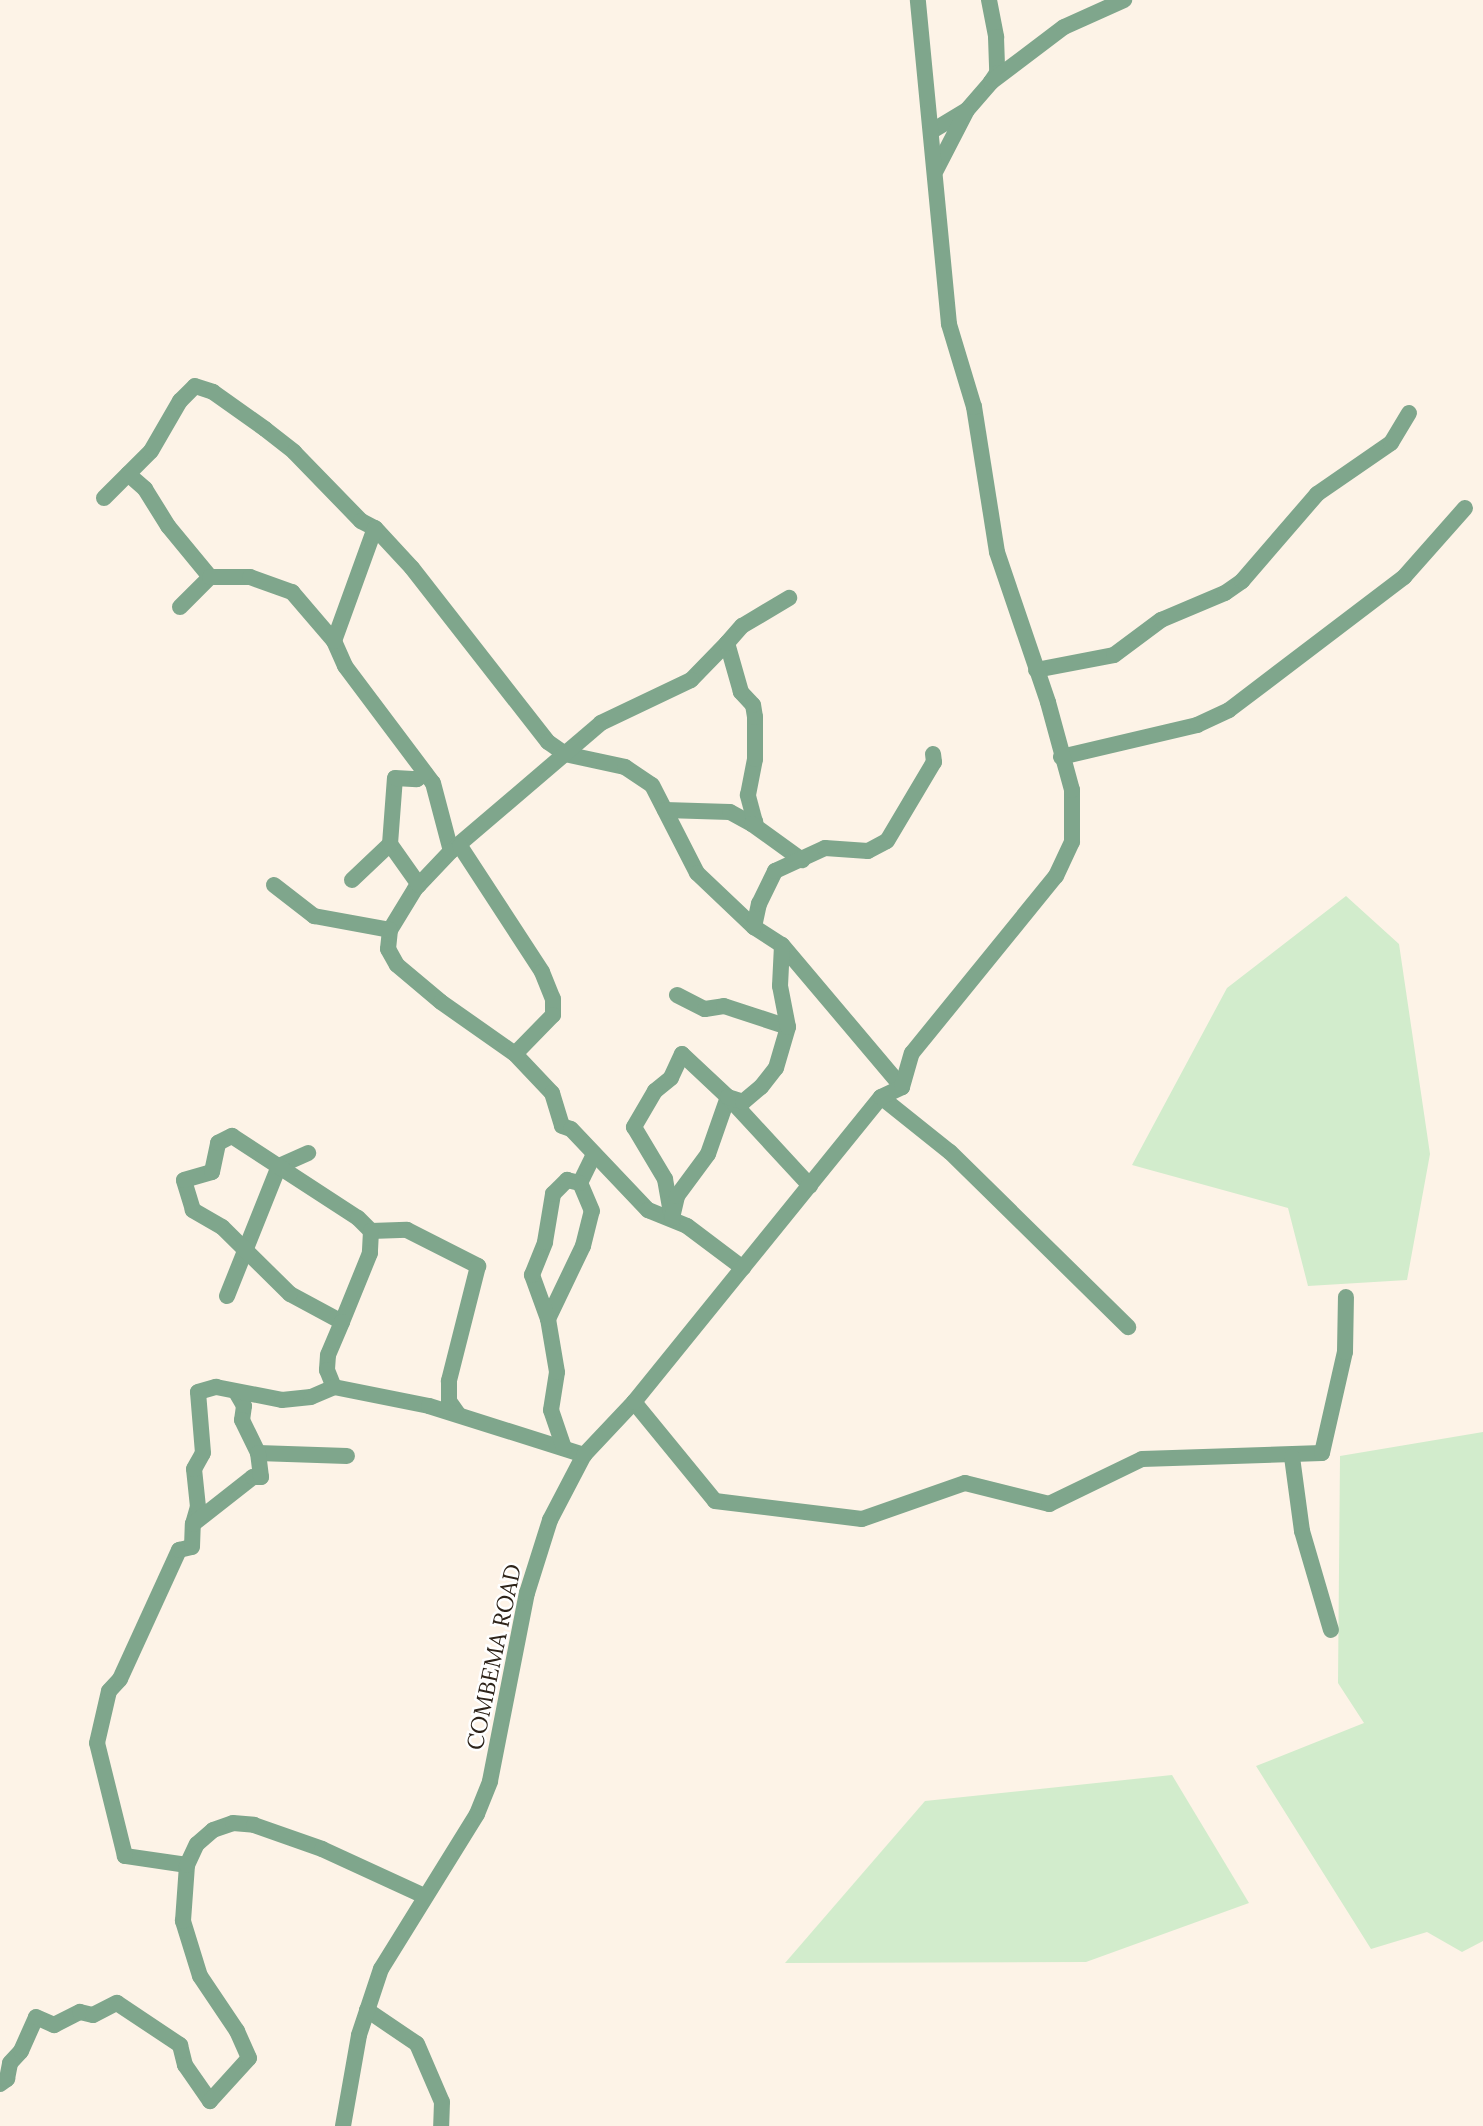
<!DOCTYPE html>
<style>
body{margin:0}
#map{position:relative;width:1483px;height:2126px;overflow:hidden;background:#fdf3e7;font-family:Lora,serif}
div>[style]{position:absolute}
.green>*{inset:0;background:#d2eccc}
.minor>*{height:16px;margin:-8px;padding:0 8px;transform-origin:8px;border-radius:8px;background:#7fa68c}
span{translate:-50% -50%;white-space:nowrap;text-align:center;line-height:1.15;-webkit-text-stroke:5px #fff;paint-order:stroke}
.street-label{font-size:23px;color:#2e241a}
</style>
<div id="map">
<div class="green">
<div style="clip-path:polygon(1346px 896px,1399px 944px,1430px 1154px,1407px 1280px,1308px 1286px,1288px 1208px,1132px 1165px,1227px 988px)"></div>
<div style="clip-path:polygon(1483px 1432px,1483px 1941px,1462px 1952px,1427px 1932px,1371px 1949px,1256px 1766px,1364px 1723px,1338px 1683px,1340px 1456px)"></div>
<div style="clip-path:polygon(1172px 1775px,1249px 1903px,1086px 1962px,785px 1963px,925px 1801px)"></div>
</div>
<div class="minor">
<div style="left:989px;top:0;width:38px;rotate:79deg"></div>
<div style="left:996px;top:37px;width:36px;rotate:88deg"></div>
<div style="left:997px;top:73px;width:11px;rotate:124deg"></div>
<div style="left:932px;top:131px;width:41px;rotate:-31deg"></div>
<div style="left:967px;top:110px;width:37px;rotate:-49deg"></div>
<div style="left:991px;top:82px;width:91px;rotate:-37deg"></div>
<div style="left:1064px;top:27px;width:66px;rotate:-24.2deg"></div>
<div style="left:936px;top:170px;width:65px;rotate:-62.7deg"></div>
<div style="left:128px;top:474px;width:23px;rotate:41deg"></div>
<div style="left:145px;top:489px;width:44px;rotate:58.1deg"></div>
<div style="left:168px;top:526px;width:66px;rotate:50.5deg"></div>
<div style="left:104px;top:498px;width:66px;rotate:-45deg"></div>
<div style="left:151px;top:451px;width:58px;rotate:-59.9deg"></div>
<div style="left:180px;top:401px;width:21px;rotate:-45deg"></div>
<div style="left:195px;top:386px;width:19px;rotate:18deg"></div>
<div style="left:213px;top:392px;width:64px;rotate:35.4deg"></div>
<div style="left:265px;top:429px;width:37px;rotate:38deg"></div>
<div style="left:294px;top:452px;width:96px;rotate:45.8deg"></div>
<div style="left:361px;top:521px;width:16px;rotate:27deg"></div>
<div style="left:375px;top:528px;width:54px;rotate:47.2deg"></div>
<div style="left:412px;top:568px;width:221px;rotate:52deg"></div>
<div style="left:548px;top:742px;width:21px;rotate:35deg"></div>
<div style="left:565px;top:754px;width:61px;rotate:12.2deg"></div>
<div style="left:625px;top:767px;width:32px;rotate:34deg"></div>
<div style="left:652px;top:785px;width:99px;rotate:62.9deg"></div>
<div style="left:697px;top:873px;width:79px;rotate:43.5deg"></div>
<div style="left:754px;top:927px;width:33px;rotate:33deg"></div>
<div style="left:782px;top:945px;width:186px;rotate:49.8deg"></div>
<div style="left:180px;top:607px;width:42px;rotate:-45deg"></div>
<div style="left:210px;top:577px;width:40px"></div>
<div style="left:250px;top:577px;width:45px;rotate:19.7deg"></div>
<div style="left:292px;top:592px;width:65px;rotate:49.4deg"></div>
<div style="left:334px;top:641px;width:27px;rotate:66deg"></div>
<div style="left:345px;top:666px;width:146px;rotate:53.1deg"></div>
<div style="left:433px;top:783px;width:70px;rotate:75.2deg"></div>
<div style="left:334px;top:641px;width:120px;rotate:-70.1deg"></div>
<div style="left:727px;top:643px;width:52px;rotate:134.2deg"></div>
<div style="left:691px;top:680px;width:100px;rotate:154.5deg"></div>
<div style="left:601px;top:723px;width:197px;rotate:139.5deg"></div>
<div style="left:451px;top:851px;width:52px;rotate:133.5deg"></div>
<div style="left:415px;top:889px;width:48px;rotate:121.4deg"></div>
<div style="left:390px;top:930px;width:19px;rotate:96deg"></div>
<div style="left:388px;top:949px;width:18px;rotate:61deg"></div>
<div style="left:397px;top:965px;width:57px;rotate:40.1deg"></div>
<div style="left:441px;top:1002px;width:90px;rotate:35.1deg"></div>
<div style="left:515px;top:1054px;width:54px;rotate:46.5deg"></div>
<div style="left:552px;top:1093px;width:34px;rotate:73deg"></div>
<div style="left:562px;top:1126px;width:9px;rotate:18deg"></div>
<div style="left:571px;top:1129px;width:112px;rotate:46.5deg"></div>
<div style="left:648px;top:1210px;width:42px;rotate:22.3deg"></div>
<div style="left:687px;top:1226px;width:70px;rotate:36.9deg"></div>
<div style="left:1036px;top:670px;width:79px;rotate:-10.9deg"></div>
<div style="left:1114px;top:655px;width:59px;rotate:-36.7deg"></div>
<div style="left:1161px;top:620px;width:69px;rotate:-22.9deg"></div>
<div style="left:1225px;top:593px;width:21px;rotate:-35deg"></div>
<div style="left:1242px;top:581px;width:115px;rotate:-49.2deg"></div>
<div style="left:1317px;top:494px;width:90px;rotate:-34.6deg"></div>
<div style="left:1391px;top:443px;width:35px;rotate:-59deg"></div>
<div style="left:1061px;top:757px;width:140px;rotate:-13.2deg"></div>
<div style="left:1197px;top:725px;width:35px;rotate:-25deg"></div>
<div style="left:1229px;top:710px;width:220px;rotate:-37.2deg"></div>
<div style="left:1404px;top:577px;width:92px;rotate:-48.5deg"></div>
<div style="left:665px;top:810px;width:65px;rotate:1.8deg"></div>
<div style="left:730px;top:812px;width:25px;rotate:29deg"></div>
<div style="left:752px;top:824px;width:4px;rotate:-34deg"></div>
<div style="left:755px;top:822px;width:28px;rotate:-105deg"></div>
<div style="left:748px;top:795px;width:37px;rotate:-79deg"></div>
<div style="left:755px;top:759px;width:42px;rotate:-90deg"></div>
<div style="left:755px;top:717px;width:12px;rotate:-99deg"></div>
<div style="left:753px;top:705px;width:18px;rotate:-133deg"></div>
<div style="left:741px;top:692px;width:51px;rotate:-105.9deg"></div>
<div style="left:727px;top:643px;width:23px;rotate:-49deg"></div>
<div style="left:742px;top:626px;width:55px;rotate:-30.8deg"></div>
<div style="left:752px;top:824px;width:62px;rotate:35.8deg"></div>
<div style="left:460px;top:846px;width:150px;rotate:56.9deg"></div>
<div style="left:542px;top:972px;width:29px;rotate:68deg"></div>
<div style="left:553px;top:999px;width:16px;rotate:90deg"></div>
<div style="left:553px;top:1015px;width:54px;rotate:134.3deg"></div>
<div style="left:352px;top:880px;width:52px;rotate:-43.5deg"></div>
<div style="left:274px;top:885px;width:51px;rotate:37.8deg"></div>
<div style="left:314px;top:916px;width:77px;rotate:10.4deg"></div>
<div style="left:419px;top:885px;width:50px;rotate:-125.3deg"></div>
<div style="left:390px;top:844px;width:66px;rotate:-85.7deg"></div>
<div style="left:395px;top:778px;width:22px;rotate:3deg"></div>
<div style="left:417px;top:779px;width:10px;rotate:-37deg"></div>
<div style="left:754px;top:927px;width:24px;rotate:-78deg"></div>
<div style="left:759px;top:904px;width:37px;rotate:-64deg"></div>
<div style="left:775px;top:871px;width:55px;rotate:-24.7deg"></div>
<div style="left:825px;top:848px;width:43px;rotate:4deg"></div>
<div style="left:868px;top:851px;width:21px;rotate:-28deg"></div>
<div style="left:887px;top:841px;width:92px;rotate:-59.3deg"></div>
<div style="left:934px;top:762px;width:8px;rotate:-97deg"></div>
<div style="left:677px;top:995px;width:31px;rotate:27deg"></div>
<div style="left:705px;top:1009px;width:19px;rotate:-9deg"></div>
<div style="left:724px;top:1006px;width:67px;rotate:18.2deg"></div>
<div style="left:682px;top:1054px;width:26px;rotate:115deg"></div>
<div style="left:671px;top:1078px;width:21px;rotate:141deg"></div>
<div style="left:655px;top:1091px;width:42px;rotate:120.3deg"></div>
<div style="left:634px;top:1127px;width:61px;rotate:59.2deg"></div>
<div style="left:665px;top:1179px;width:40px;rotate:80deg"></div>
<div style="left:672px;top:1218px;width:23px;rotate:-77deg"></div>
<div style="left:677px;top:1196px;width:52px;rotate:-53.6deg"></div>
<div style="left:708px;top:1154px;width:60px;rotate:-70.7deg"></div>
<div style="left:728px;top:1097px;width:121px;rotate:47.3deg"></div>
<div style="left:682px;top:1054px;width:63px;rotate:43.1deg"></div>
<div style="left:728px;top:1097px;width:16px;rotate:18deg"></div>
<div style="left:743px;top:1102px;width:23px;rotate:-40deg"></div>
<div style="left:761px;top:1087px;width:24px;rotate:-52deg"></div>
<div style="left:776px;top:1068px;width:43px;rotate:-73.7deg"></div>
<div style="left:788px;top:1027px;width:42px;rotate:-101deg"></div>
<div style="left:780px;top:986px;width:41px;rotate:-87.2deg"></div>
<div style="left:881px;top:1097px;width:88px;rotate:38.6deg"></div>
<div style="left:950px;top:1152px;width:250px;rotate:44.5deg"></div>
<div style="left:371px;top:1231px;width:36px;rotate:-2deg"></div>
<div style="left:407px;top:1230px;width:80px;rotate:26.9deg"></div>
<div style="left:478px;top:1266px;width:119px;rotate:104.2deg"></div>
<div style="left:449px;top:1381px;width:20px;rotate:90deg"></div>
<div style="left:449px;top:1401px;width:16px;rotate:55deg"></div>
<div style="left:227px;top:1296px;width:140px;rotate:-68.2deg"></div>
<div style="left:279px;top:1166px;width:32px;rotate:-24deg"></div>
<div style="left:548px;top:1319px;width:81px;rotate:-64.4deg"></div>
<div style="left:583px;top:1246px;width:36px;rotate:-76deg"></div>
<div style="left:592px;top:1211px;width:30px;rotate:-113deg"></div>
<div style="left:580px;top:1183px;width:32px;rotate:-64deg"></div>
<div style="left:342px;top:1322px;width:59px;rotate:-151.7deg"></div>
<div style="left:290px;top:1294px;width:95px;rotate:-135.4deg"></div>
<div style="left:222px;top:1227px;width:34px;rotate:-150deg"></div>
<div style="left:193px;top:1210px;width:31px;rotate:-107deg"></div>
<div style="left:184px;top:1180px;width:29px;rotate:-16deg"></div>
<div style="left:212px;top:1172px;width:30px;rotate:-78deg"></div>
<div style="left:218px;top:1143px;width:16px;rotate:-27deg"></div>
<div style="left:232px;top:1136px;width:150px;rotate:33.1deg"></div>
<div style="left:358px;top:1218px;width:18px;rotate:45deg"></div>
<div style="left:371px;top:1231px;width:22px;rotate:93deg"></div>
<div style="left:370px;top:1253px;width:74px;rotate:112.1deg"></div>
<div style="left:342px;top:1322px;width:36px;rotate:113deg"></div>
<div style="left:328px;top:1355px;width:15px;rotate:94deg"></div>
<div style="left:327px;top:1370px;width:18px;rotate:68deg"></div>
<div style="left:334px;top:1387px;width:97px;rotate:11.3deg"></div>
<div style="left:429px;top:1406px;width:163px;rotate:17.5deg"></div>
<div style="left:236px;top:1392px;width:16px;rotate:60deg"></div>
<div style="left:244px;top:1406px;width:14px;rotate:98deg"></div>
<div style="left:242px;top:1420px;width:37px;rotate:64deg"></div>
<div style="left:258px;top:1453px;width:89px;rotate:1.9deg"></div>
<div style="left:634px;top:1402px;width:128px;rotate:50.7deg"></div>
<div style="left:715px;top:1501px;width:148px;rotate:7deg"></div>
<div style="left:862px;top:1519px;width:109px;rotate:-19.3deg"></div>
<div style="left:965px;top:1483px;width:87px;rotate:14deg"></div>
<div style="left:1049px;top:1504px;width:103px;rotate:-25.8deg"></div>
<div style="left:1142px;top:1459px;width:180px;rotate:-1.9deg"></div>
<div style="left:1322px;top:1453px;width:104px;rotate:-77.2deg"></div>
<div style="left:1345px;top:1352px;width:55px;rotate:-89deg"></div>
<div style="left:564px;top:1448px;width:40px;rotate:-108.9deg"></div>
<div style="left:551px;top:1410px;width:38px;rotate:-81deg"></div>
<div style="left:557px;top:1372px;width:54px;rotate:-99.6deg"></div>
<div style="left:548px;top:1319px;width:47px;rotate:-110deg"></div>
<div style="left:532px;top:1275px;width:35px;rotate:-68deg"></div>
<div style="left:545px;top:1242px;width:49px;rotate:-80.5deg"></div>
<div style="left:553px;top:1194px;width:20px;rotate:-45deg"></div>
<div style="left:567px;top:1180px;width:13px;rotate:13deg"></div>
<div style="left:1292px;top:1457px;width:75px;rotate:82.3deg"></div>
<div style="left:1302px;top:1531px;width:103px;rotate:73.7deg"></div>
<div style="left:193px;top:1524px;width:18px;rotate:-74deg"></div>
<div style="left:198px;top:1507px;width:38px;rotate:-96deg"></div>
<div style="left:194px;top:1469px;width:18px;rotate:-61deg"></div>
<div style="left:203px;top:1453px;width:61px;rotate:-94.7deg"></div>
<div style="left:198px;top:1392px;width:19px;rotate:-16deg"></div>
<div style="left:216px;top:1387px;width:67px;rotate:11.1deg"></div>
<div style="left:282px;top:1400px;width:29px;rotate:-6deg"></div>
<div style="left:311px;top:1397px;width:25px;rotate:-23deg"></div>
<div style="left:187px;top:1865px;width:63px;rotate:-171.7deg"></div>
<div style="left:125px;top:1856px;width:116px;rotate:-103.9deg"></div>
<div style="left:97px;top:1743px;width:53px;rotate:-77deg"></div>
<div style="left:109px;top:1691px;width:16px;rotate:-47deg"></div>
<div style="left:120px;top:1679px;width:142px;rotate:-65.4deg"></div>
<div style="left:179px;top:1550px;width:13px;rotate:-13deg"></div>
<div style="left:192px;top:1547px;width:23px;rotate:-88deg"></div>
<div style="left:193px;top:1524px;width:76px;rotate:-38.1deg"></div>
<div style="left:253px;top:1477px;width:8px"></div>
<div style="left:261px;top:1477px;width:24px;rotate:-97deg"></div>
<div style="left:367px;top:2010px;width:60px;rotate:34.2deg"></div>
<div style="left:417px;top:2044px;width:63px;rotate:66.7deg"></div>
<div style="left:442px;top:2102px;width:24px;rotate:92deg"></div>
<div style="left:0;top:2084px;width:9px;rotate:-36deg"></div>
<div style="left:7px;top:2079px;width:16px;rotate:-79deg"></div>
<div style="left:10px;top:2063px;width:16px;rotate:-47deg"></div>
<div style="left:21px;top:2051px;width:37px;rotate:-66deg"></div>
<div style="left:36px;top:2017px;width:20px;rotate:24deg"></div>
<div style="left:54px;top:2025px;width:29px;rotate:-27deg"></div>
<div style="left:80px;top:2012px;width:13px;rotate:13deg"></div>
<div style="left:93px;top:2015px;width:27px;rotate:-27deg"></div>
<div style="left:117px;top:2003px;width:76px;rotate:33.7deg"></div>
<div style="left:180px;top:2045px;width:21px;rotate:76deg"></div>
<div style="left:185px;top:2065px;width:44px;rotate:55.2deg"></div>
<div style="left:210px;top:2101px;width:58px;rotate:-47.8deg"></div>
<div style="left:249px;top:2058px;width:30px;rotate:-114deg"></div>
<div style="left:237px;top:2031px;width:66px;rotate:-123.9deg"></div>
<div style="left:200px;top:1976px;width:58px;rotate:-107.2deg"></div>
<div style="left:183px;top:1921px;width:56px;rotate:-85.9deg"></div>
<div style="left:187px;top:1865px;width:23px;rotate:-65deg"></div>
<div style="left:197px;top:1844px;width:21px;rotate:-41deg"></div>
<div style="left:213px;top:1830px;width:21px;rotate:-19deg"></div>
<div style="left:233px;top:1823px;width:21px;rotate:5deg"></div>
<div style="left:254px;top:1825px;width:72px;rotate:19.4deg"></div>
<div style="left:322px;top:1849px;width:112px;rotate:24.7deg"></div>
<div style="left:343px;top:2126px;width:92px;rotate:-80deg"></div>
<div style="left:359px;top:2035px;width:70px;rotate:-71.6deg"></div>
<div style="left:381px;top:1969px;width:182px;rotate:-58.2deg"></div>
<div style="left:477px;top:1814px;width:35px;rotate:-68deg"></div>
<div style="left:490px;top:1781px;width:192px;rotate:-78.9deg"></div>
<div style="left:527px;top:1593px;width:77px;rotate:-72.5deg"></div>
<div style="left:550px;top:1520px;width:73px;rotate:-62.4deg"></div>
<div style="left:584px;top:1455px;width:73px;rotate:-46.7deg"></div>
<div style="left:634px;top:1402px;width:392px;rotate:-51deg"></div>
<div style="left:881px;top:1097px;width:23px;rotate:-25deg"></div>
<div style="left:902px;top:1087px;width:35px;rotate:-74deg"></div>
<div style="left:912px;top:1053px;width:228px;rotate:-50.9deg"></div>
<div style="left:1056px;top:876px;width:38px;rotate:-65deg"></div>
<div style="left:1072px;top:842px;width:52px;rotate:-90deg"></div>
<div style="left:1072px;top:790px;width:91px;rotate:-105.3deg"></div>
<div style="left:1048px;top:702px;width:158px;rotate:-108.8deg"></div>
<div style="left:997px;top:552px;width:147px;rotate:-99deg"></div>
<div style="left:974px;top:407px;width:87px;rotate:-106.8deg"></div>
<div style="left:949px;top:324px;width:325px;rotate:-95.5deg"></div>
</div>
<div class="street-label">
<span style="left:494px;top:1657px;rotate:-78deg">COMBEMA ROAD</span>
</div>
</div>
